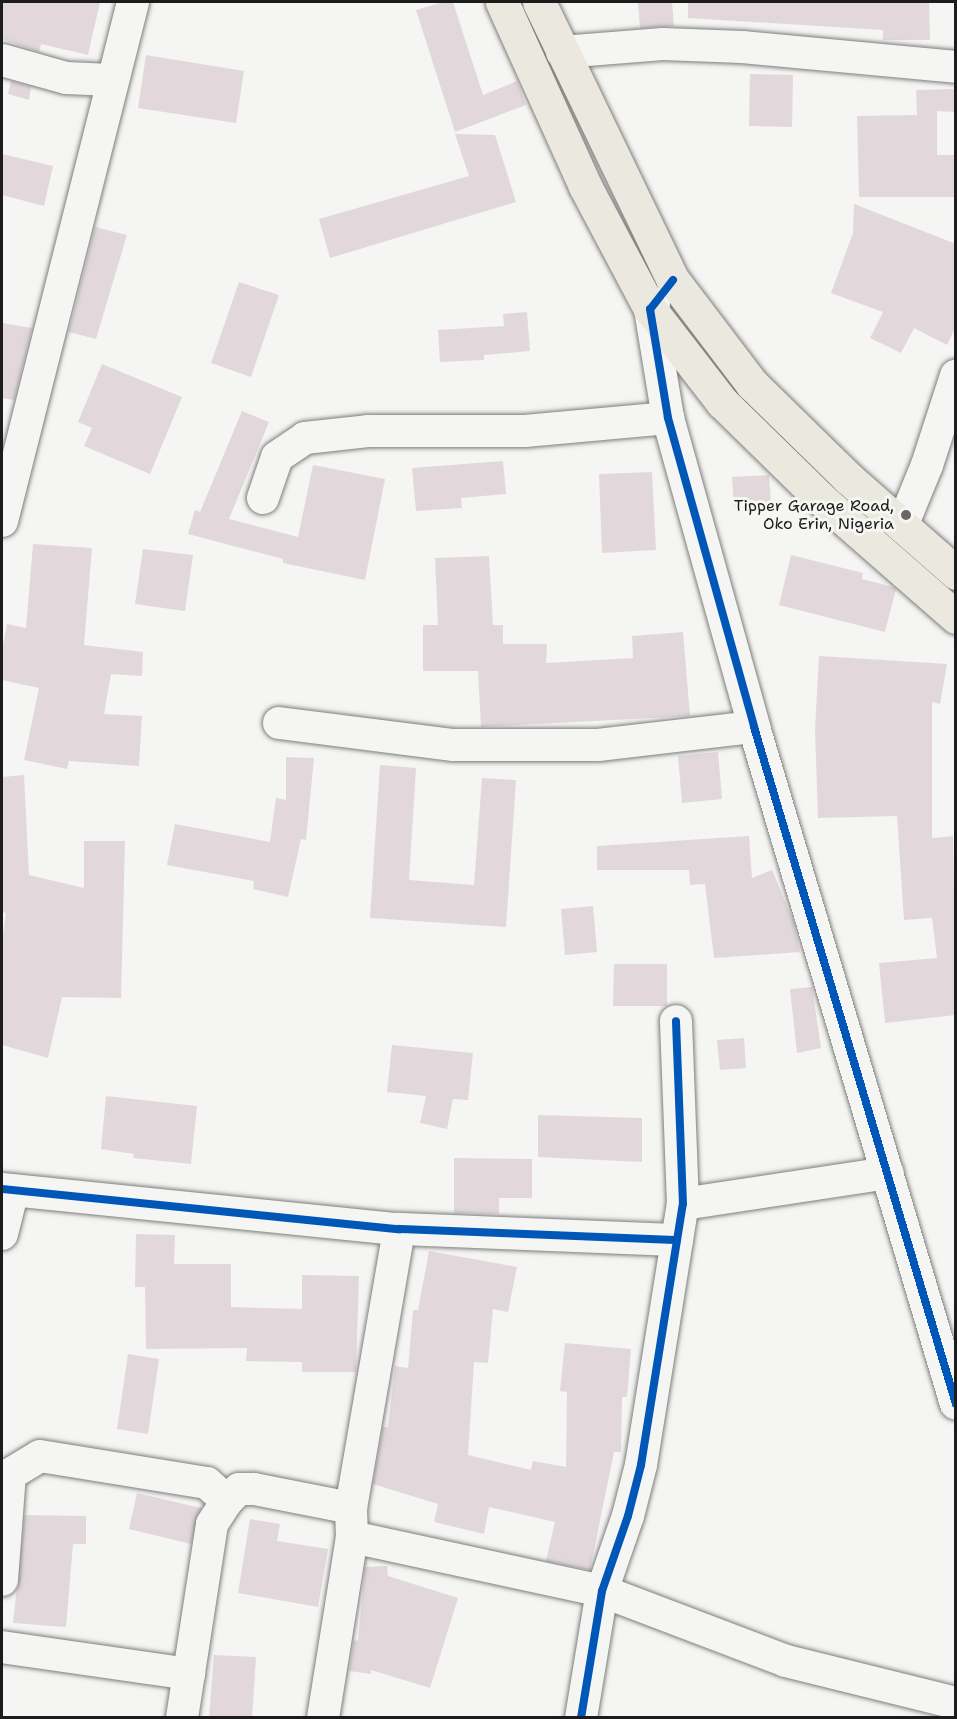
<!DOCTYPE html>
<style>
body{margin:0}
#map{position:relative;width:957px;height:1719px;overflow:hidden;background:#f5f5f3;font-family:"Shantell Sans",sans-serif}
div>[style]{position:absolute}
.building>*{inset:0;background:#e2d8dc}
.roads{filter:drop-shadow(0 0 2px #7e7e7d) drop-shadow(0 0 2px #7e7e7d)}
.street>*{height:32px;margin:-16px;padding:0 16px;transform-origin:16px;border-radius:16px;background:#f5f5f3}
.primary>*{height:33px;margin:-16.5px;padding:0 16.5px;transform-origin:16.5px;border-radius:16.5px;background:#ebe8df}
.cycleway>*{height:8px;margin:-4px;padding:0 4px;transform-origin:4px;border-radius:4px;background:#0057b8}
.dots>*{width:16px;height:16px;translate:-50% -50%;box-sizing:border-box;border:3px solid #f6f6f2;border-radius:50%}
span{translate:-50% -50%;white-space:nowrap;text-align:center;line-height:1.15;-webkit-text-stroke:6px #f6f6f2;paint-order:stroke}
.poi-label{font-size:16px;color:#1c1c1c}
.right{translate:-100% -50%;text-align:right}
.frame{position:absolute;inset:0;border:3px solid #1c1c1c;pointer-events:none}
</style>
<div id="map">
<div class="building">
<div style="clip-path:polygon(2px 2px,100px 2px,88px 55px,41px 44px,39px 52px,2px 39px)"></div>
<div style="clip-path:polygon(444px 2px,453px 2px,483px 95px,517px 81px,526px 105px,455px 132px,416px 10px)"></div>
<div style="clip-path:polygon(638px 2px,672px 2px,674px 26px,640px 28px)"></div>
<div style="clip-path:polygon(688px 2px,929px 2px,930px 40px,883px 40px,883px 30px,688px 18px)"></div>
<div style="clip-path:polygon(146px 55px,244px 71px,236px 123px,138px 108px)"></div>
<div style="clip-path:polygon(750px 74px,793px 75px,792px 127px,749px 126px)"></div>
<div style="clip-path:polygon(11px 81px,31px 87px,29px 100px,8px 94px)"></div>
<div style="clip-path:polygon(956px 89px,956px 112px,937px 111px,937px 155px,956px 155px,956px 197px,859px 197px,857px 116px,917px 115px,916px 90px)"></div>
<div style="clip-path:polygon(455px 134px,495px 135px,516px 202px,330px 258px,319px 219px,469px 176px)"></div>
<div style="clip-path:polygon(2px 154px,53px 166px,44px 206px,2px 195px)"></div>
<div style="clip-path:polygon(854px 204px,956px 244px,956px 326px,947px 345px,914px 328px,901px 353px,870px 338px,883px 312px,831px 293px,853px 233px)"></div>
<div style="clip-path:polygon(95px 227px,127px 235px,96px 339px,69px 332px)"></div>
<div style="clip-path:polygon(239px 282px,279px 295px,251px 377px,211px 363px)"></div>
<div style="clip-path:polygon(527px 312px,530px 351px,484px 355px,484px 360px,440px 362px,438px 330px,504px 326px,503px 314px)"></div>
<div style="clip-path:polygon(2px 323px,32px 328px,14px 400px,2px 398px)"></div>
<div style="clip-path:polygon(102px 364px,182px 397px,150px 474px,84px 446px,92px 428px,78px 422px)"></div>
<div style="clip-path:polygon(242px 411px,269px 422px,229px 519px,298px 537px,313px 465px,385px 479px,365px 580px,283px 563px,283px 559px,188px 534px,195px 510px,200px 512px)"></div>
<div style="clip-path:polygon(503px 461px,506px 494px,461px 498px,462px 508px,416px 511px,412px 468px)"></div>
<div style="clip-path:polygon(652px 472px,656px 550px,602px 553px,599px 474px)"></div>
<div style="clip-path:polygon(769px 475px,771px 504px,734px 507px,732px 477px)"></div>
<div style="clip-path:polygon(33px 544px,92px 548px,84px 645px,143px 652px,142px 676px,111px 674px,104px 714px,142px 716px,139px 766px,69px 761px,67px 769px,24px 760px,39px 688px,2px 680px,2px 650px,7px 624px,26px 628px)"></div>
<div style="clip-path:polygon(143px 549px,193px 555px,185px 611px,135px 604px)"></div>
<div style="clip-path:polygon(791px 555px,863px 573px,862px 579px,893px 587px,896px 589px,885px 632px,779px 605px)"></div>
<div style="clip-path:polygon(489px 556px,493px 625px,503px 625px,503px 644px,547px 644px,546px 663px,633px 658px,632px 636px,683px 632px,690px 716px,481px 727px,478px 671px,423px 671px,423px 625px,438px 625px,435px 558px)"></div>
<div style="clip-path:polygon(819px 656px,947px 664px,940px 704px,932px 702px,932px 838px,953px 836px,956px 1015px,885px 1023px,879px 963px,937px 958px,932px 918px,904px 920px,897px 816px,818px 818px,815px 729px)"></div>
<div style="clip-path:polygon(718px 752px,722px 799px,682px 803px,678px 756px)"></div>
<div style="clip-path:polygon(286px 757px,314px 758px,306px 840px,301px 839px,288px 897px,253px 889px,254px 881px,167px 865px,175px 824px,270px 842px,276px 798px,286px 800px)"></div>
<div style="clip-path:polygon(380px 765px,416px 768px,409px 880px,474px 885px,482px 778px,516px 780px,506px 927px,370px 918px)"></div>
<div style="clip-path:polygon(24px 775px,29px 875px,84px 888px,84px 841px,125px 841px,121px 998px,62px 997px,48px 1058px,2px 1045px,2px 942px,6px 913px,2px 912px,2px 777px)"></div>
<div style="clip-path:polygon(749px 836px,752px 878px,772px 870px,794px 923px,800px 952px,714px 958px,705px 884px,690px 885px,689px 870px,597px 870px,597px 846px)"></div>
<div style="clip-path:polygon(593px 906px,597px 952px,565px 955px,561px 909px)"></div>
<div style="clip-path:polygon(614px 964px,667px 964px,667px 1006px,613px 1006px)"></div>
<div style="clip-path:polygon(812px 987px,821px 1048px,797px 1053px,790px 989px)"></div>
<div style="clip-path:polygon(744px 1038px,746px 1068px,720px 1070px,717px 1040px)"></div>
<div style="clip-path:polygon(392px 1045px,473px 1053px,468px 1100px,453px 1099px,447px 1129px,420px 1123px,426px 1096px,387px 1092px)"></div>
<div style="clip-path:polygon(106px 1096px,197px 1106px,191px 1164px,133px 1158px,134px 1154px,101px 1149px)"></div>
<div style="clip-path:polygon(538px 1115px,642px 1118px,642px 1162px,538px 1157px)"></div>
<div style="clip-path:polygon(454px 1158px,532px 1159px,532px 1198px,499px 1198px,499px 1214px,454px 1213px)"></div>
<div style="clip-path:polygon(136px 1234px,175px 1235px,174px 1264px,231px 1264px,231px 1307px,302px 1309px,302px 1275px,359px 1276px,356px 1372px,302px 1372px,302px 1362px,246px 1361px,247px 1348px,146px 1349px,145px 1287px,135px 1287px)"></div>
<div style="clip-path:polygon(429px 1251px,517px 1267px,508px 1312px,493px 1309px,488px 1363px,474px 1362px,468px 1455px,531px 1470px,533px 1461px,566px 1467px,567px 1392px,560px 1391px,565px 1343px,631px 1349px,627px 1397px,622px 1397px,621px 1452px,614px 1452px,590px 1570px,546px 1561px,555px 1522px,489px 1507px,484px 1534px,434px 1522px,438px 1504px,373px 1484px,383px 1427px,388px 1427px,395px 1366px,408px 1368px,413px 1310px,418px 1310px)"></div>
<div style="clip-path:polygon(128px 1354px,159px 1359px,148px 1434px,117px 1429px)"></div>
<div style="clip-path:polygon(137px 1493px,201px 1508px,191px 1544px,129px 1529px)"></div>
<div style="clip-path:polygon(25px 1515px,86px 1516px,86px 1544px,73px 1544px,66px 1627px,13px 1623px)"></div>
<div style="clip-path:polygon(250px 1519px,280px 1524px,277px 1541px,328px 1549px,318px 1607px,238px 1593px)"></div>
<div style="clip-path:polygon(387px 1566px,388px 1576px,458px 1598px,430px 1688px,371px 1670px,371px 1674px,349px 1671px,354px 1640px,358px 1641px,365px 1567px)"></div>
<div style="clip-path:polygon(214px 1655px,256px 1657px,252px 1718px,209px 1718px)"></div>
</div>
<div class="roads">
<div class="street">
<div style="left:562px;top:52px;width:101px;rotate:-4.5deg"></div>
<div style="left:663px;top:44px;width:79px;rotate:2.2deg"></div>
<div style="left:742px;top:47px;width:215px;rotate:5.3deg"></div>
<div style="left:2px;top:60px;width:66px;rotate:15.7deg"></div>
<div style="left:66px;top:78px;width:45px;rotate:2.5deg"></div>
<div style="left:654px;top:303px;width:7px;rotate:124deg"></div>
<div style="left:650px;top:309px;width:110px;rotate:80.6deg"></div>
<div style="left:668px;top:418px;width:321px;rotate:74.4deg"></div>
<div style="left:754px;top:727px;width:706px;rotate:73.39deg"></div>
<div style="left:263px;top:498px;width:43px;rotate:-71.1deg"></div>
<div style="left:277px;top:457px;width:34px;rotate:-34deg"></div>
<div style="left:305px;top:438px;width:63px;rotate:-6.3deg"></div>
<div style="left:368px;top:431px;width:157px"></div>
<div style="left:525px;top:431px;width:144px;rotate:-5.2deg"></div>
<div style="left:2px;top:521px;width:535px;rotate:-75.83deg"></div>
<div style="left:902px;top:526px;width:66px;rotate:-67.7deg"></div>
<div style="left:927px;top:465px;width:94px;rotate:-72deg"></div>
<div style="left:279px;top:723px;width:176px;rotate:7.2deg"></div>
<div style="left:454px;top:745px;width:144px"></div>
<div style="left:598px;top:745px;width:157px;rotate:-6.6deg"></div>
<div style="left:2px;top:1189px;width:399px;rotate:5.8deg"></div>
<div style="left:399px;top:1229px;width:278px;rotate:2.3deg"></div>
<div style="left:683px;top:1204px;width:207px;rotate:-8.6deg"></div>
<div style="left:2px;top:1234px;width:45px;rotate:-76deg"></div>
<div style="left:2px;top:1479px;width:44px;rotate:-31.2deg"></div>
<div style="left:40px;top:1456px;width:169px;rotate:9.2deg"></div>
<div style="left:207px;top:1483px;width:27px;rotate:42deg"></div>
<div style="left:352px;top:1537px;width:256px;rotate:12.2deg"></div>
<div style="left:602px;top:1591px;width:197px;rotate:20.8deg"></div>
<div style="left:786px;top:1661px;width:175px;rotate:13.9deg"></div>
<div style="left:2px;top:1580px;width:106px;rotate:-85.7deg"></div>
<div style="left:2px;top:1647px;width:189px;rotate:8.2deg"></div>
<div style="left:182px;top:1718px;width:196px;rotate:-81.2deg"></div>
<div style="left:212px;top:1524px;width:27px;rotate:-57deg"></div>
<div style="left:227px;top:1501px;width:17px;rotate:-45deg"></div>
<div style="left:239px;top:1489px;width:15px"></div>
<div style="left:254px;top:1489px;width:99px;rotate:11.1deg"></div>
<div style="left:323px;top:1718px;width:183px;rotate:-80.9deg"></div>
<div style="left:352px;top:1537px;width:29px;rotate:-92deg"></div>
<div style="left:351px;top:1508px;width:283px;rotate:-80.2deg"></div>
<div style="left:581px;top:1718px;width:129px;rotate:-80.6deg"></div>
<div style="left:602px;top:1591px;width:79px;rotate:-70.9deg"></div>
<div style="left:628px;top:1516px;width:53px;rotate:-75.7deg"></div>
<div style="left:641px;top:1465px;width:264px;rotate:-80.9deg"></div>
<div style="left:683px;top:1204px;width:183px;rotate:-92.2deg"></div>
</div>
<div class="primary">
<div style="left:502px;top:2px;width:202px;rotate:65.7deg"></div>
<div style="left:585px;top:186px;width:139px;rotate:62.1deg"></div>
<div style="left:650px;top:309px;width:118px;rotate:52.3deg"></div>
<div style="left:722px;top:402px;width:137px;rotate:44.4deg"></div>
<div style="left:820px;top:498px;width:181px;rotate:41.2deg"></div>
<div style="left:539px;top:2px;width:309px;rotate:64.3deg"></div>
<div style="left:673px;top:280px;width:131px;rotate:52.8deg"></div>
<div style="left:752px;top:384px;width:134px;rotate:44.4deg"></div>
<div style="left:848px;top:478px;width:144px;rotate:41.3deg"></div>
</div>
</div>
<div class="cycleway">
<div style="left:673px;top:280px;width:37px;rotate:128deg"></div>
<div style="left:650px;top:309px;width:110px;rotate:80.6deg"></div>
<div style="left:668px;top:418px;width:321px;rotate:74.4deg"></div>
<div style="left:754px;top:727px;width:706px;rotate:73.39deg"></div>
<div style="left:2px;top:1189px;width:399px;rotate:5.8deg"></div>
<div style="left:399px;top:1229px;width:278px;rotate:2.3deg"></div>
<div style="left:581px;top:1718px;width:129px;rotate:-80.6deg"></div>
<div style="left:602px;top:1591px;width:79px;rotate:-70.9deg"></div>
<div style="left:628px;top:1516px;width:53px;rotate:-75.7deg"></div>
<div style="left:641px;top:1465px;width:264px;rotate:-80.9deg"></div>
<div style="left:683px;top:1204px;width:183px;rotate:-92.2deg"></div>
</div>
<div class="dots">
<div style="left:906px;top:515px;background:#686867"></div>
</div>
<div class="poi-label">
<span class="right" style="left:894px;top:515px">Tipper Garage Road,<br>Oko Erin, Nigeria</span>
</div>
<div class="frame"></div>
</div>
